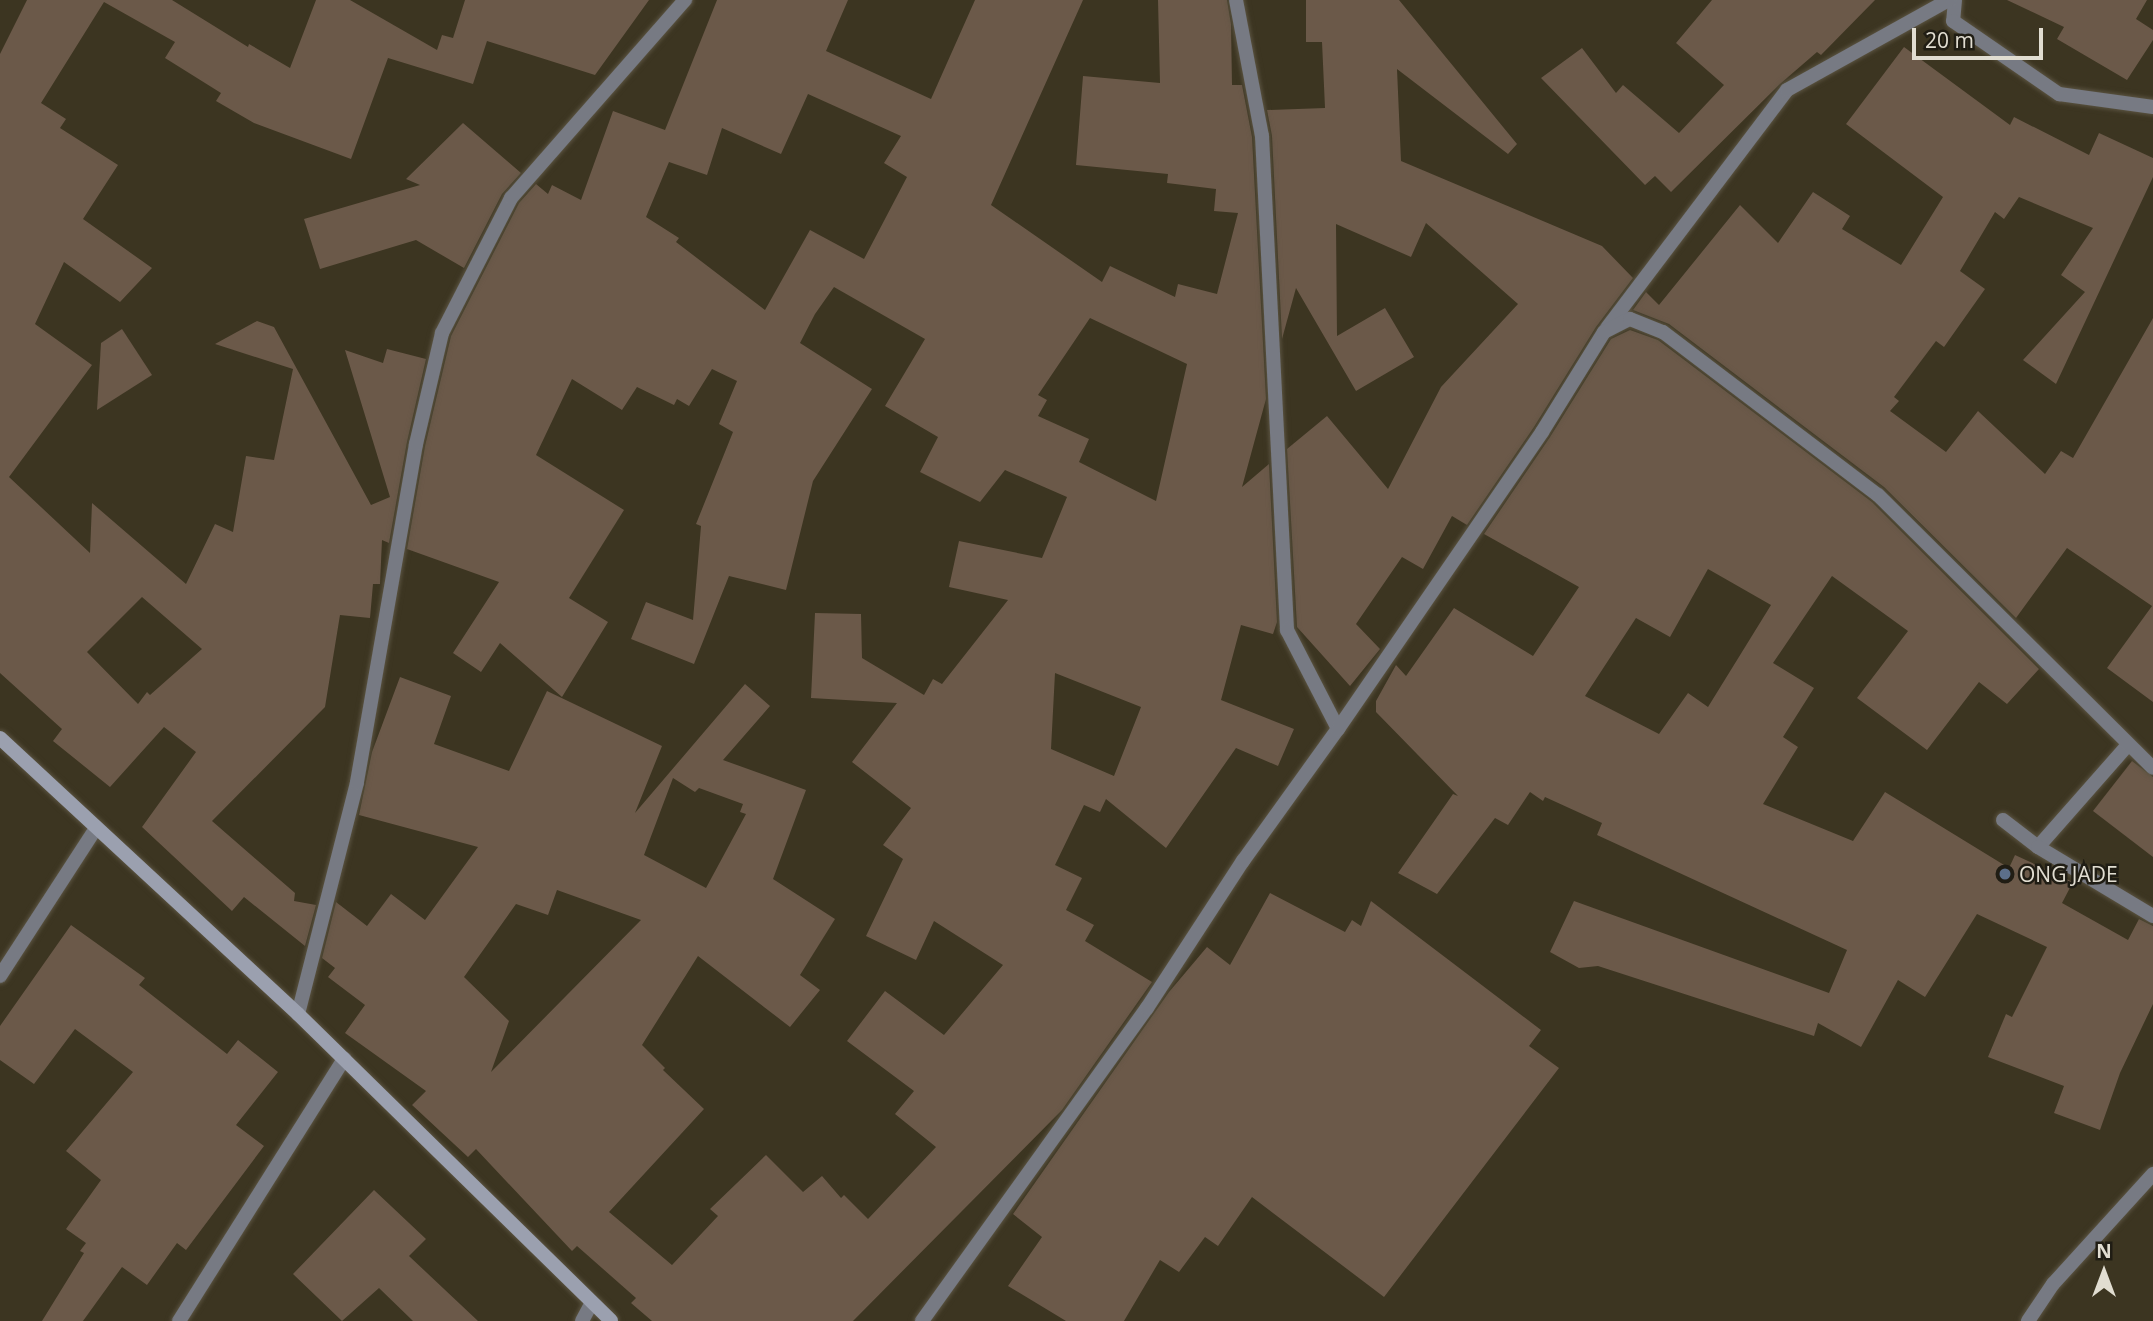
<!DOCTYPE html>
<style>
body{margin:0}
#map{position:relative;width:2153px;height:1321px;overflow:hidden;background:#3c3521;font-family:"Open Sans",sans-serif}
div>[style]{position:absolute}
.building>*{inset:0;background:#6b5949}
.roads{filter:drop-shadow(0 0 2px #5a5341) drop-shadow(0 0 2px #5a5341)}
.minor>*{height:14px;margin:-7px;padding:0 7px;transform-origin:7px;border-radius:7px;background:#777a83}
.secondary>*{height:14px;margin:-7px;padding:0 7px;transform-origin:7px;border-radius:7px;background:#9ba0af}
.dots>*{width:19px;height:19px;translate:-50% -50%;box-sizing:border-box;border:4px solid #201d14;border-radius:50%}
span{translate:-50% -50%;white-space:nowrap;text-align:center;line-height:1.15;-webkit-text-stroke:5px #201d14;paint-order:stroke}
.poi-label{font-size:21px;color:#e1ddd1}
.left{translate:0 -50%;text-align:left}
.north{position:absolute;left:2069px;top:1237px;width:70px;height:70px;-webkit-text-stroke:5px #201d14;paint-order:stroke;rotate:0deg;font-size:19px;font-weight:700;line-height:28px;text-align:center;color:#e1ddd1}
.north::after{content:'';display:block;margin:auto;width:24px;height:32px;background:#e1ddd1;clip-path:polygon(50% 0,100% 100%,50% 72%,0 100%)}
.scale{position:absolute;left:1912px;top:28px;width:131px;height:32px;box-sizing:border-box;border:4px solid #e1ddd1;border-top:0;padding-left:9px;font-size:21px;line-height:24px;white-space:nowrap;color:#e1ddd1;-webkit-text-stroke:5px #201d14;paint-order:stroke}
</style>
<div id="map">
<div class="building">
<div style="clip-path:polygon(evenodd,27px 0,172px 0,248px 47px,249px 44px,290px 68px,316px 0,350px 0,437px 50px,442px 35px,453px 38px,465px 0,649px 0,595px 75px,487px 41px,473px 84px,388px 58px,351px 159px,254px 123px,216px 101px,221px 93px,165px 58px,175px 42px,104px 2px,41px 103px,66px 119px,60px 128px,118px 165px,83px 219px,152px 268px,120px 302px,64px 262px,35px 324px,92px 365px,9px 477px,90px 553px,92px 503px,186px 584px,215px 524px,233px 532px,246px 456px,274px 460px,293px 369px,215px 344px,257px 321px,274px 327px,371px 505px,390px 497px,345px 350px,383px 363px,387px 349px,426px 359px,407px 442px,389px 543px,382px 540px,380px 584px,373px 584px,370px 618px,340px 615px,325px 707px,212px 821px,295px 893px,294px 901px,316px 905px,305px 946px,244px 897px,232px 911px,142px 827px,196px 752px,164px 727px,110px 787px,53px 741px,62px 729px,0 673px,0 54px,27px 0,142px 597px,202px 649px,150px 695px,147px 692px,138px 704px,87px 652px,142px 597px)"></div>
<div style="clip-path:polygon(evenodd,717px 0,848px 0,826px 51px,931px 99px,975px 0,1083px 0,991px 205px,1102px 282px,1110px 266px,1175px 297px,1178px 284px,1217px 294px,1238px 213px,1214px 211px,1216px 189px,1167px 183px,1168px 174px,1076px 165px,1083px 76px,1160px 83px,1158px 0,1227px 0,1231px 24px,1232px 85px,1242px 85px,1252px 137px,1266px 399px,1242px 487px,1269px 464px,1277px 622px,1273px 634px,1241px 625px,1221px 700px,1294px 729px,1278px 766px,1236px 748px,1166px 848px,1106px 799px,1100px 812px,1084px 805px,1055px 865px,1082px 878px,1066px 910px,1094px 925px,1085px 941px,1152px 982px,1062px 1110px,853px 1321px,652px 1321px,631px 1303px,636px 1298px,577px 1246px,572px 1251px,476px 1149px,468px 1157px,412px 1105px,426px 1091px,345px 1033px,365px 1005px,328px 977px,335px 968px,322px 958px,336px 902px,367px 926px,391px 894px,425px 920px,478px 847px,359px 815px,372px 752px,400px 677px,451px 696px,434px 744px,509px 771px,547px 691px,662px 746px,635px 813px,745px 684px,770px 706px,723px 760px,806px 790px,773px 879px,835px 919px,800px 975px,820px 990px,790px 1027px,698px 956px,642px 1045px,665px 1068px,663px 1070px,704px 1109px,609px 1212px,672px 1265px,718px 1216px,710px 1209px,766px 1155px,803px 1192px,822px 1176px,841px 1198px,844px 1195px,868px 1219px,936px 1147px,895px 1114px,914px 1091px,847px 1041px,885px 991px,944px 1035px,1003px 965px,934px 921px,916px 960px,866px 936px,903px 859px,883px 845px,911px 808px,852px 762px,897px 703px,811px 698px,815px 613px,861px 614px,862px 658px,924px 695px,933px 679px,942px 684px,1008px 600px,949px 587px,959px 541px,1042px 558px,1067px 497px,1005px 470px,980px 502px,920px 472px,938px 437px,885px 406px,925px 339px,834px 287px,815px 314px,800px 343px,872px 389px,813px 481px,786px 590px,729px 576px,694px 664px,631px 639px,646px 602px,693px 620px,701px 526px,696px 524px,733px 432px,719px 424px,737px 381px,712px 369px,689px 406px,677px 399px,674px 405px,637px 387px,622px 410px,572px 379px,536px 455px,624px 510px,569px 598px,608px 622px,562px 697px,500px 643px,481px 672px,453px 653px,499px 582px,407px 549px,425px 446px,451px 336px,519px 203px,536px 184px,548px 194px,552px 185px,581px 200px,613px 111px,665px 130px,717px 0,808px 94px,901px 136px,884px 163px,907px 177px,864px 259px,810px 230px,765px 310px,676px 242px,679px 238px,646px 217px,669px 162px,707px 175px,722px 128px,781px 154px,808px 94px,717px 0,1090px 318px,1187px 364px,1156px 501px,1079px 462px,1089px 439px,1038px 416px,1047px 400px,1038px 395px,1090px 318px,717px 0,1055px 673px,1141px 707px,1114px 776px,1051px 749px,1055px 673px,717px 0,673px 778px,695px 792px,699px 788px,743px 804px,740px 812px,746px 814px,706px 888px,644px 855px,673px 778px,717px 0,557px 890px,641px 920px,491px 1072px,509px 1021px,464px 977px,516px 904px,548px 915px,557px 890px)"></div>
<div style="clip-path:polygon(1306px 0,1399px 0,1517px 144px,1508px 154px,1397px 69px,1401px 161px,1602px 246px,1633px 278px,1596px 327px,1534px 427px,1467px 525px,1452px 516px,1423px 569px,1402px 557px,1356px 624px,1380px 649px,1350px 686px,1297px 627px,1287px 449px,1327px 416px,1388px 489px,1441px 387px,1518px 304px,1426px 223px,1411px 257px,1336px 224px,1337px 336px,1385px 308px,1414px 357px,1356px 391px,1296px 288px,1282px 339px,1272px 136px,1267px 110px,1325px 108px,1322px 42px,1306px 42px)"></div>
<div style="clip-path:polygon(1712px 0,1875px 0,1821px 55px,1817px 52px,1780px 84px,1671px 192px,1655px 176px,1645px 185px,1541px 78px,1582px 48px,1616px 93px,1623px 85px,1679px 133px,1724px 85px,1676px 43px)"></div>
<div style="clip-path:polygon(2007px 0,2147px 0,2136px 19px,2153px 30px,2153px 40px,2127px 80px,2057px 39px,2064px 27px)"></div>
<div style="clip-path:polygon(1904px 47px,2010px 125px,2014px 117px,2089px 155px,2099px 133px,2153px 158px,2153px 177px,2056px 384px,2023px 360px,2085px 292px,2061px 275px,2093px 228px,2019px 197px,2004px 219px,1995px 212px,1960px 271px,1985px 289px,1944px 347px,1936px 341px,1894px 397px,1899px 401px,1890px 411px,1946px 452px,1978px 411px,2045px 474px,2061px 451px,2073px 458px,2153px 318px,2153px 702px,2107px 668px,2152px 606px,2067px 548px,2016px 618px,1884px 487px,1669px 324px,1633px 310px,1646px 292px,1659px 305px,1740px 205px,1778px 243px,1813px 192px,1850px 216px,1842px 229px,1901px 265px,1943px 197px,1846px 124px)"></div>
<div style="clip-path:polygon(463px 123px,521px 173px,502px 194px,464px 268px,416px 240px,320px 269px,304px 219px,420px 185px,406px 179px)"></div>
<div style="clip-path:polygon(122px 329px,152px 375px,97px 410px,101px 343px)"></div>
<div style="clip-path:polygon(evenodd,1630px 330px,1658px 340px,1872px 502px,2039px 669px,2007px 704px,1979px 682px,1927px 750px,1857px 698px,1908px 631px,1832px 576px,1773px 663px,1814px 688px,1783px 737px,1798px 747px,1763px 804px,1853px 841px,1885px 792px,2009px 868px,2015px 855px,2073px 882px,2062px 903px,2128px 940px,2139px 919px,2153px 926px,2153px 1004px,2120px 1073px,2100px 1130px,2054px 1113px,2064px 1086px,1988px 1057px,2006px 1014px,2012px 1017px,2047px 947px,1977px 914px,1925px 997px,1898px 980px,1861px 1047px,1818px 1023px,1814px 1036px,1598px 966px,1579px 968px,1550px 952px,1574px 901px,1829px 993px,1847px 950px,1597px 835px,1602px 823px,1545px 797px,1543px 801px,1530px 792px,1508px 825px,1495px 818px,1437px 894px,1398px 873px,1453px 794px,1458px 796px,1376px 712px,1376px 701px,1396px 665px,1406px 676px,1454px 608px,1533px 656px,1579px 587px,1484px 534px,1550px 437px,1611px 339px,1630px 330px,1708px 569px,1771px 605px,1708px 707px,1688px 693px,1659px 734px,1585px 696px,1636px 618px,1670px 637px,1708px 569px)"></div>
<div style="clip-path:polygon(2132px 761px,2153px 777px,2153px 857px,2093px 811px)"></div>
<div style="clip-path:polygon(1270px 893px,1345px 932px,1352px 920px,1361px 926px,1371px 901px,1541px 1030px,1529px 1046px,1559px 1068px,1384px 1297px,1252px 1197px,1218px 1246px,1205px 1237px,1179px 1272px,1160px 1260px,1124px 1321px,1066px 1321px,1008px 1286px,1042px 1237px,1013px 1214px,1169px 992px,1207px 947px,1230px 965px)"></div>
<div style="clip-path:polygon(71px 925px,145px 978px,139px 985px,227px 1054px,238px 1040px,278px 1072px,236px 1125px,264px 1146px,186px 1250px,177px 1243px,147px 1285px,122px 1267px,83px 1321px,42px 1321px,84px 1253px,80px 1251px,86px 1243px,66px 1229px,101px 1180px,66px 1151px,133px 1072px,75px 1029px,34px 1084px,0 1060px,0 1026px)"></div>
<div style="clip-path:polygon(374px 1190px,426px 1239px,409px 1256px,478px 1321px,413px 1321px,379px 1288px,342px 1321px,293px 1274px)"></div>
</div>
<div class="roads">
<div class="minor">
<div style="left:1236px;top:0;width:138px;rotate:79.2deg"></div>
<div style="left:1262px;top:136px;width:495px;rotate:87.1deg"></div>
<div style="left:1287px;top:630px;width:111px;rotate:62.7deg"></div>
<div style="left:1955px;top:0;width:21px;rotate:95deg"></div>
<div style="left:1953px;top:21px;width:129px;rotate:34.6deg"></div>
<div style="left:2059px;top:94px;width:95px;rotate:7.9deg"></div>
<div style="left:1607px;top:328px;width:298px;rotate:-52.9deg"></div>
<div style="left:1787px;top:90px;width:185px;rotate:-29.1deg"></div>
<div style="left:2003px;top:820px;width:44px;rotate:37.6deg"></div>
<div style="left:2038px;top:847px;width:136px;rotate:-48.6deg"></div>
<div style="left:2038px;top:847px;width:134px;rotate:31deg"></div>
<div style="left:0;top:976px;width:176px;rotate:-57deg"></div>
<div style="left:298px;top:1014px;width:239px;rotate:-75.7deg"></div>
<div style="left:357px;top:782px;width:343px;rotate:-80.1deg"></div>
<div style="left:416px;top:444px;width:114px;rotate:-76.8deg"></div>
<div style="left:442px;top:333px;width:152px;rotate:-62.9deg"></div>
<div style="left:511px;top:198px;width:264px;rotate:-48.7deg"></div>
<div style="left:179px;top:1321px;width:310px;rotate:-57.8deg"></div>
<div style="left:582px;top:1321px;width:21px;rotate:-62deg"></div>
<div style="left:922px;top:1321px;width:385px;rotate:-54.3deg"></div>
<div style="left:1147px;top:1008px;width:176px;rotate:-56.9deg"></div>
<div style="left:1243px;top:861px;width:163px;rotate:-54.3deg"></div>
<div style="left:1338px;top:729px;width:360px;rotate:-55.5deg"></div>
<div style="left:1542px;top:432px;width:118px;rotate:-58.2deg"></div>
<div style="left:1604px;top:332px;width:29px;rotate:-27deg"></div>
<div style="left:1630px;top:319px;width:35px;rotate:22deg"></div>
<div style="left:1663px;top:332px;width:270px;rotate:37.2deg"></div>
<div style="left:1878px;top:495px;width:387px;rotate:44.8deg"></div>
<div style="left:2028px;top:1321px;width:45px;rotate:-56deg"></div>
<div style="left:2053px;top:1284px;width:149px;rotate:-47.7deg"></div>
</div>
<div class="secondary">
<div style="left:0;top:738px;width:406px;rotate:42.8deg"></div>
<div style="left:298px;top:1014px;width:438px;rotate:44.4deg"></div>
</div>
</div>
<div class="dots">
<div style="left:2005px;top:874px;background:#5c6f8a"></div>
</div>
<div class="poi-label">
<span class="left" style="left:2019px;top:874px">ONG JADE</span>
</div>
<div class="north">N</div>
<div class="scale">20 m</div>
</div>
